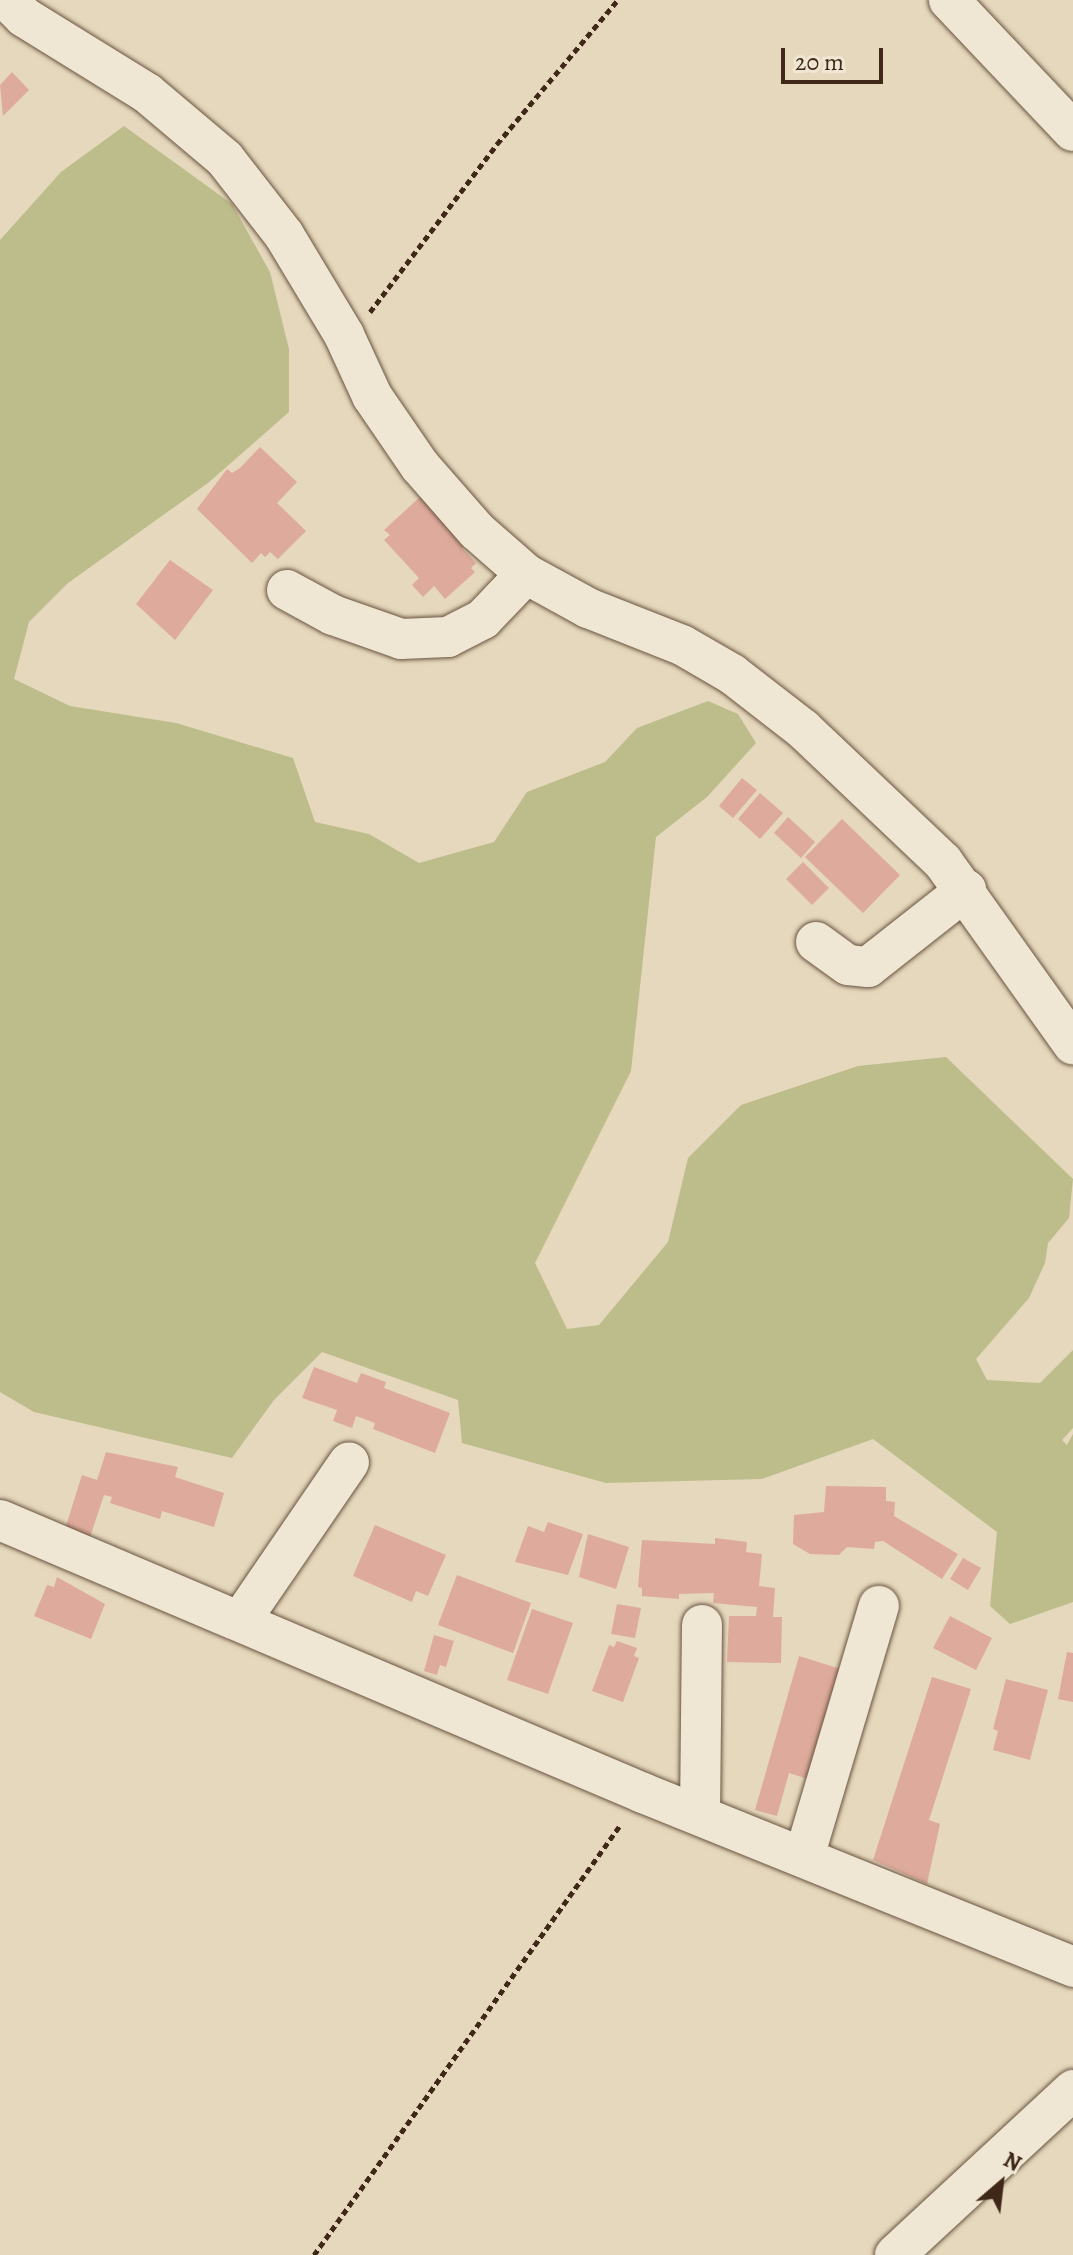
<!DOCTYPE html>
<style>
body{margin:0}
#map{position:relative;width:1073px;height:2255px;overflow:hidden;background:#e6d8bc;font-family:Alegreya,serif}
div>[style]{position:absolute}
.green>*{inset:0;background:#bdbc8b}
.building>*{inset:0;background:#deaa9b}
.path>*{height:5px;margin-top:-2.5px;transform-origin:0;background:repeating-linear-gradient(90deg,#3f2818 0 6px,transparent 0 10px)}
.roads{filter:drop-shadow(0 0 2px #695441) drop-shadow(0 0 2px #695441)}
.minor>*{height:40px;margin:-20px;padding:0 20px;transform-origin:20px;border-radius:20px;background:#efe6d3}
span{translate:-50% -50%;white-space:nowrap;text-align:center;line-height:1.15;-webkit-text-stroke:8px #efe6d3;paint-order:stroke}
.north{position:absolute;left:961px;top:2143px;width:80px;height:80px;-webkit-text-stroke:6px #efe6d3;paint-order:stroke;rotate:28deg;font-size:22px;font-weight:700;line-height:32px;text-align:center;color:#3f2818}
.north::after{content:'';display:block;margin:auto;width:28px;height:36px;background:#3f2818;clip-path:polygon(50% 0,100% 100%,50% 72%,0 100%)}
.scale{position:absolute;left:781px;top:48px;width:102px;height:36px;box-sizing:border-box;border:4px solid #3f2818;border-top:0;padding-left:10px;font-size:24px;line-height:28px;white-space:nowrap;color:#3f2818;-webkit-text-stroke:6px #efe6d3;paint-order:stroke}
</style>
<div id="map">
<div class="green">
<div style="clip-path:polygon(124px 126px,232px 204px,270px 272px,289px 349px,289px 412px,208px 483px,68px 583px,29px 622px,14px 679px,70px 706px,176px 723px,293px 758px,315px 822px,369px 834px,419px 863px,494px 842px,527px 792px,605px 762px,637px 728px,708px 701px,738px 714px,756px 743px,707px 797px,656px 837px,631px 1071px,535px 1263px,567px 1329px,599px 1325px,668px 1242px,688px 1158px,741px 1105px,858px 1066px,946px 1057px,1073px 1179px,1069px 1218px,1048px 1243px,1045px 1263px,1029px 1298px,976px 1359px,987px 1380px,1040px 1383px,1073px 1350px,1073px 1428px,1062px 1440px,1067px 1445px,1073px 1434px,1073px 1602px,1010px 1624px,990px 1606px,997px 1532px,873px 1439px,762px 1479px,606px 1483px,462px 1443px,458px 1400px,322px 1352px,274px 1400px,232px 1458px,34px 1412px,0 1392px,0 240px,61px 172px)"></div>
</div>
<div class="building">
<div style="clip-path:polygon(12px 72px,29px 90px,3px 116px,0 85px)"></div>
<div style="clip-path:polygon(260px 447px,297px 482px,277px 503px,306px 531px,278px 559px,270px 552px,265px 557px,261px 553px,252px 563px,197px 509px,227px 469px,232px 473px,240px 468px)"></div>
<div style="clip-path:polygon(421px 496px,466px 544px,462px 548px,476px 563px,471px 568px,475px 572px,445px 599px,434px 586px,423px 597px,412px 585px,419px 578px,384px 540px,390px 535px,384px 530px)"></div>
<div style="clip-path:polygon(170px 560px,213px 590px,175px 640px,136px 604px)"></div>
<div style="clip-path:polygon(742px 778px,757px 790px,733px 818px,719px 806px)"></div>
<div style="clip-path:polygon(760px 793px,783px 813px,760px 839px,738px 819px)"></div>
<div style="clip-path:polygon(788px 817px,815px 842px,801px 858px,774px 833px)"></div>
<div style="clip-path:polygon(842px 819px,900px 875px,863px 913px,805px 857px)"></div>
<div style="clip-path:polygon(803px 862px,829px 888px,812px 905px,786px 879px)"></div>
<div style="clip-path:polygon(314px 1367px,357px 1383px,361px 1373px,386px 1382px,384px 1388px,450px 1413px,435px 1453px,373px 1429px,375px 1423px,356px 1416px,352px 1428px,333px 1421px,337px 1410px,302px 1398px)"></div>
<div style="clip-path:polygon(106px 1452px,178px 1467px,175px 1477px,224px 1493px,214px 1527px,162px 1511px,160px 1519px,110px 1503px,112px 1497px,104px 1495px,90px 1537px,65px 1529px,82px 1475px,97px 1480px)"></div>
<div style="clip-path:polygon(826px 1486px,886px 1487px,886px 1501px,895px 1502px,894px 1516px,958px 1554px,942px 1579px,883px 1541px,875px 1542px,874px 1549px,847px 1547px,839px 1555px,810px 1554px,793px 1544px,794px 1515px,824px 1512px)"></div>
<div style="clip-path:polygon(548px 1522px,583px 1534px,568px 1575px,515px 1562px,528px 1526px,544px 1532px)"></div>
<div style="clip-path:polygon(375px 1525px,446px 1555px,428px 1596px,416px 1591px,412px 1602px,353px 1576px)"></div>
<div style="clip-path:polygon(588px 1534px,629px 1547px,616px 1589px,579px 1577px)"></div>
<div style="clip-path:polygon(715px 1538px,747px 1542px,746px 1552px,762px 1554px,759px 1586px,775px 1588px,773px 1617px,782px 1617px,781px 1663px,727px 1662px,729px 1616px,756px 1616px,757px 1607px,713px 1603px,714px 1593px,679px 1594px,679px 1599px,642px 1596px,642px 1588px,638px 1587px,642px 1540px,715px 1544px)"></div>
<div style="clip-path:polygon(963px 1558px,981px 1568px,968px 1590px,950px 1579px)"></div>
<div style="clip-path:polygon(457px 1575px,531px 1603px,513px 1653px,438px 1625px)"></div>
<div style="clip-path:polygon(57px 1577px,105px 1604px,91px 1639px,34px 1616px,47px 1585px,54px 1587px)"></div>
<div style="clip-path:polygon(617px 1604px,641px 1608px,635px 1638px,611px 1634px)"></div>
<div style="clip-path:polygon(532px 1609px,573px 1623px,548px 1694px,507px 1680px)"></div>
<div style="clip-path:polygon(950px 1616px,992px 1638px,976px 1670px,933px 1648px)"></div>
<div style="clip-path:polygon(434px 1635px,454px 1641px,446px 1667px,440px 1665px,437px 1675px,424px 1671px)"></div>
<div style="clip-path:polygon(617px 1641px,637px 1648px,634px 1656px,639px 1658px,623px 1702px,592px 1691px,609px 1645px,614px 1647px)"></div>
<div style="clip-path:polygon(1067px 1652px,1073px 1653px,1073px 1702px,1058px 1699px)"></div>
<div style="clip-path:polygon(799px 1656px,847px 1671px,814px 1781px,789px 1773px,777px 1816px,755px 1810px)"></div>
<div style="clip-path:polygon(932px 1677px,971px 1689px,929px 1820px,940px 1824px,927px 1884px,873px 1860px)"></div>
<div style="clip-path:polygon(1006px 1679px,1048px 1690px,1030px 1760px,993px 1750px,998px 1731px,993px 1729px)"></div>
</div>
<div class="path">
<div style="left:370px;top:312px;width:211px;rotate:-52.9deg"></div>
<div style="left:497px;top:144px;width:188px;rotate:-50deg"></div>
<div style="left:314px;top:2255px;width:529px;rotate:-54.54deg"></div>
</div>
<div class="roads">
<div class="minor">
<div style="left:7px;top:0;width:24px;rotate:45deg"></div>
<div style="left:24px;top:17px;width:145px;rotate:31.7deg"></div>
<div style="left:147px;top:93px;width:102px;rotate:40.2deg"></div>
<div style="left:225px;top:159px;width:96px;rotate:52.2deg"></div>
<div style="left:284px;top:235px;width:117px;rotate:59deg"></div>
<div style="left:344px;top:335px;width:67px;rotate:65.3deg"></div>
<div style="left:372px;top:396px;width:85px;rotate:55.6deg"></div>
<div style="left:420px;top:466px;width:86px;rotate:48.8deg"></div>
<div style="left:477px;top:531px;width:65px;rotate:41.3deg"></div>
<div style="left:526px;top:574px;width:71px;rotate:28.7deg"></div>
<div style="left:588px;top:608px;width:101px;rotate:21.5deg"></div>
<div style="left:682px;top:645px;width:58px;rotate:30.1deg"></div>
<div style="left:732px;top:674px;width:90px;rotate:37.8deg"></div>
<div style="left:803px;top:729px;width:193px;rotate:43.5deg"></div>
<div style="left:943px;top:862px;width:224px;rotate:54.5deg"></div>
<div style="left:949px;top:0;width:180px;rotate:46.6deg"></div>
<div style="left:287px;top:590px;width:52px;rotate:28.5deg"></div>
<div style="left:333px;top:615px;width:72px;rotate:19.4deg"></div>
<div style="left:401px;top:639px;width:47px;rotate:-2.4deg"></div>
<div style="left:448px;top:637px;width:39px;rotate:-27deg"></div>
<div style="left:483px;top:619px;width:62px;rotate:-46.3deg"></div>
<div style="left:816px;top:942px;width:39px;rotate:36deg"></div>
<div style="left:848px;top:965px;width:20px;rotate:6deg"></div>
<div style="left:868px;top:967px;width:125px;rotate:-38.2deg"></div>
<div style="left:0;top:1520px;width:699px;rotate:23deg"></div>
<div style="left:643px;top:1793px;width:464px;rotate:22deg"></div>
<div style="left:241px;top:1620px;width:191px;rotate:-55.6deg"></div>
<div style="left:700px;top:1815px;width:190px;rotate:-89.4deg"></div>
<div style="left:804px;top:1857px;width:262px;rotate:-73.4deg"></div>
<div style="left:895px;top:2255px;width:243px;rotate:-42.8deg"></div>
</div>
</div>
<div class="north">N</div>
<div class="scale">20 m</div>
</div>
